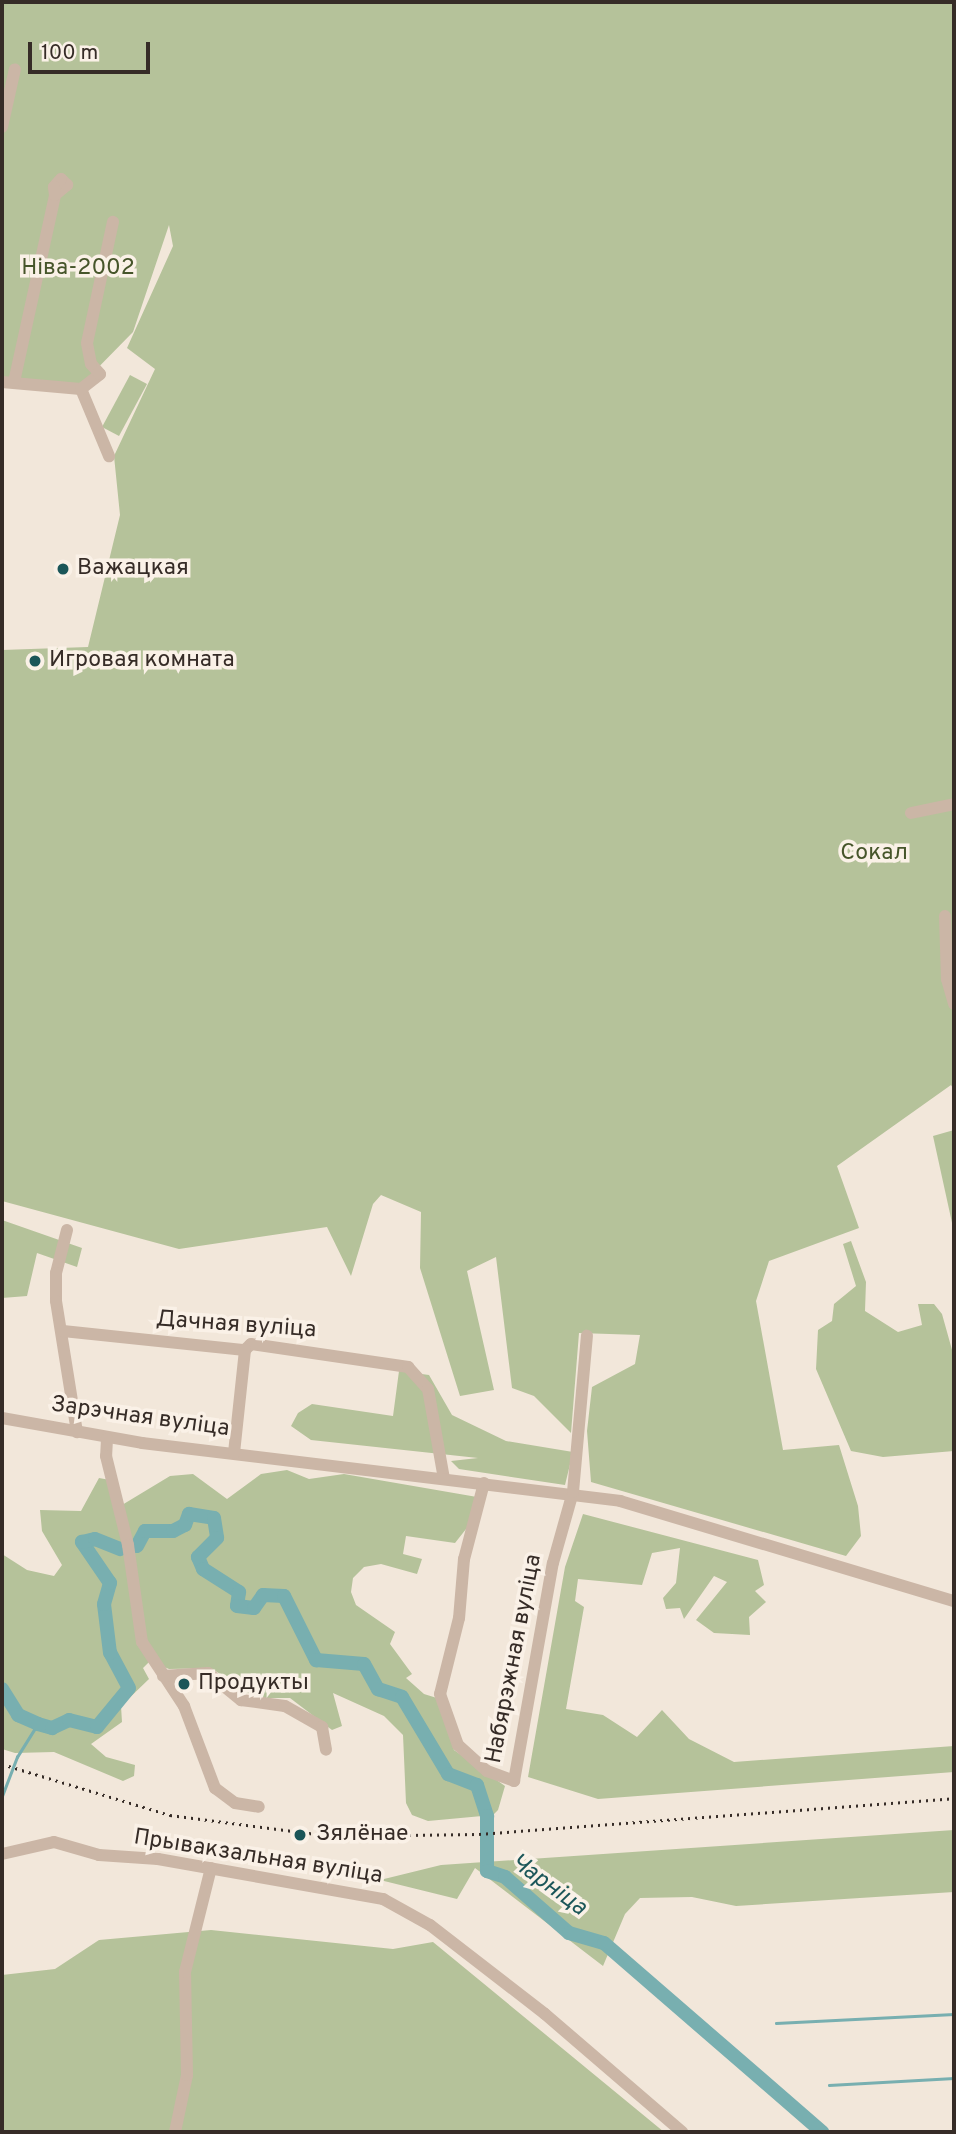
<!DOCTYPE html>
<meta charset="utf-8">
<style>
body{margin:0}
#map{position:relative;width:956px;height:2134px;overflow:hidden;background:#f2e7da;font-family:Overpass,sans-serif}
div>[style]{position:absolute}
.green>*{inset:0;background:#b5c29a}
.stream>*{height:2.5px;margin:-1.25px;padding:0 1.25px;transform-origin:1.25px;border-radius:1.25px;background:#78afb0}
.river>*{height:14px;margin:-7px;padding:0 7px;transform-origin:7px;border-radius:7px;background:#78afb0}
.minor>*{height:12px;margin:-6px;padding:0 6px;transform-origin:6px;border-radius:6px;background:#cbb6a6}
.rail>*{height:2.5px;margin-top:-1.25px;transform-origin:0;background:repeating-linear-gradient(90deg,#362c27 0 2px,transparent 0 7px)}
.dots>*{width:19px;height:19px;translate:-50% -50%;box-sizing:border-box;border:4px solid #faf1e7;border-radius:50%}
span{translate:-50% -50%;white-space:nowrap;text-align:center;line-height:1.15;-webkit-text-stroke:7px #faf1e7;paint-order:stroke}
.park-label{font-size:23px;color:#46552a}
.poi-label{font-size:23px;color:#362c27}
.left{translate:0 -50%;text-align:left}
.street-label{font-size:23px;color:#362c27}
.water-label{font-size:24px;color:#1b5659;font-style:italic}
.frame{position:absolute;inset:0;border:4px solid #362c27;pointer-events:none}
.scale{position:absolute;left:28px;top:42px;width:122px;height:32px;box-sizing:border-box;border:4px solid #362c27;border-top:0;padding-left:9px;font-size:21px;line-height:24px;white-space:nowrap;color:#362c27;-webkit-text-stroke:5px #faf1e7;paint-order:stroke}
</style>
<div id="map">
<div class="green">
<div style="clip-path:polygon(2px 2px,954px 2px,954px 1090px,951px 1085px,837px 1166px,859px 1228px,769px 1261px,756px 1301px,783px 1450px,839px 1445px,858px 1506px,861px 1536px,846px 1556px,591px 1482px,587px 1431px,592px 1387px,635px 1364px,640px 1335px,579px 1333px,571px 1433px,534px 1396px,512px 1388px,496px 1257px,467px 1271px,494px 1390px,460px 1396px,420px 1268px,421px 1212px,381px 1195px,373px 1204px,351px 1276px,327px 1227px,179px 1249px,2px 1201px,2px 650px,88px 647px,120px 515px,114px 456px,155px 369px,127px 348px,173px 246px,169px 225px,133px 332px,81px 385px,2px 379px)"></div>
<div style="clip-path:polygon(130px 375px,147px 384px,119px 436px,102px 427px)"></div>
<div style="clip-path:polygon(954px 1130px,954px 1232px,933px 1136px)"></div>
<div style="clip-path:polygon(2px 1220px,82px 1248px,77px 1267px,37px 1253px,27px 1296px,2px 1298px)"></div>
<div style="clip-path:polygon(851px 1241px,866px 1282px,865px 1311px,898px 1332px,922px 1325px,918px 1304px,934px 1304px,942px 1314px,954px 1357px,954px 1451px,883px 1457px,851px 1451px,816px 1369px,818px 1330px,832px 1321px,834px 1304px,856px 1286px,843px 1244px)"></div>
<div style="clip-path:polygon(399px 1371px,429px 1375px,452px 1415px,506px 1441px,573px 1452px,565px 1485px,459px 1469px,451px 1461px,478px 1458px,311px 1440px,291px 1426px,298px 1413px,312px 1404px,393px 1416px)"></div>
<div style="clip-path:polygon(287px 1470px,309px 1479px,344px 1474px,477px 1497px,470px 1524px,455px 1543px,406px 1536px,403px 1554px,422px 1559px,417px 1574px,381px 1564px,364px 1567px,353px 1578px,351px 1592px,356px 1605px,395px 1632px,390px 1644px,412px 1674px,406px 1678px,424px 1694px,440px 1699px,454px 1750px,505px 1786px,498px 1810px,493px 1815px,428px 1821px,412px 1815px,406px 1803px,403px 1735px,384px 1716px,333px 1693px,342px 1726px,332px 1730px,290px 1698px,256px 1698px,211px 1668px,169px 1669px,150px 1661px,143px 1668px,149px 1679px,121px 1706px,122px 1722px,91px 1744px,106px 1757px,135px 1765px,134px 1776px,123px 1781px,54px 1752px,15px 1753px,2px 1749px,2px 1554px,27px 1570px,54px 1576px,62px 1565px,42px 1531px,40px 1510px,81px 1511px,99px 1478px,110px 1480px,122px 1505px,170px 1476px,193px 1474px,227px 1499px,261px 1474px)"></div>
<div style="clip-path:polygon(583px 1514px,758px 1560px,764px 1585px,755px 1591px,766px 1602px,749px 1617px,750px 1635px,714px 1633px,696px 1620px,727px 1582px,714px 1576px,684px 1619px,680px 1608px,666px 1609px,663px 1598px,676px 1583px,680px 1548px,652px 1553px,642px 1585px,578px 1579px,575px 1601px,584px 1607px,566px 1709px,603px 1715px,637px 1737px,662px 1710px,689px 1739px,734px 1762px,954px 1746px,954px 1772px,598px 1799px,528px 1777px,565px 1567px)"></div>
<div style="clip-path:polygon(954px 1830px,954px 1892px,736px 1906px,692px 1897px,640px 1898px,625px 1914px,603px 1966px,475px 1868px,457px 1899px,380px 1880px,441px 1865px)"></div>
<div style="clip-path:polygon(211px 1930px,393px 1949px,433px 1942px,664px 2132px,2px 2132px,2px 1975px,55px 1969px,99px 1940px)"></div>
</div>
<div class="stream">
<div style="left:2px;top:1796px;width:42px;rotate:-69deg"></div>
<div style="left:17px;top:1757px;width:39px;rotate:-58deg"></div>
<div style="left:776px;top:2023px;width:178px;rotate:-2.9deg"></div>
<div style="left:829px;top:2085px;width:125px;rotate:-3.2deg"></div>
</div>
<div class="river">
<div style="left:137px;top:1546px;width:17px;rotate:-62deg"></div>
<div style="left:145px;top:1531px;width:28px"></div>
<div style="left:173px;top:1531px;width:13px;rotate:-27deg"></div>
<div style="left:185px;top:1525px;width:12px;rotate:-70deg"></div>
<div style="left:189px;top:1514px;width:25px;rotate:9deg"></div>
<div style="left:214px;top:1518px;width:20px;rotate:81deg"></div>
<div style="left:217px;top:1538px;width:27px;rotate:135deg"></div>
<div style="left:198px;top:1557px;width:13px;rotate:67deg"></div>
<div style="left:203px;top:1569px;width:43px;rotate:32.6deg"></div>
<div style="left:239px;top:1592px;width:14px;rotate:98deg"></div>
<div style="left:237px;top:1606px;width:17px;rotate:7deg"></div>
<div style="left:254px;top:1608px;width:16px;rotate:-55deg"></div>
<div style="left:263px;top:1595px;width:21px;rotate:3deg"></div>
<div style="left:284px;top:1596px;width:72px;rotate:63.4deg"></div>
<div style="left:316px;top:1660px;width:48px;rotate:4.8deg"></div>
<div style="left:364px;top:1664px;width:29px;rotate:61deg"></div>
<div style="left:378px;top:1689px;width:25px;rotate:18deg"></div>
<div style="left:402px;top:1697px;width:90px;rotate:59.1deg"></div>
<div style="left:448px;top:1774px;width:31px;rotate:21deg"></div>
<div style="left:477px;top:1785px;width:33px;rotate:72deg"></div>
<div style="left:487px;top:1816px;width:55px;rotate:90deg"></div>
<div style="left:487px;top:1871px;width:19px;rotate:18deg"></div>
<div style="left:505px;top:1877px;width:85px;rotate:41.2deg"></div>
<div style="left:569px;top:1933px;width:36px;rotate:16deg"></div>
<div style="left:604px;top:1943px;width:289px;rotate:40.9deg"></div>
<div style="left:2px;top:1689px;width:31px;rotate:58deg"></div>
<div style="left:18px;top:1715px;width:22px;rotate:24deg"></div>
<div style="left:38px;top:1724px;width:15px;rotate:16deg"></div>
<div style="left:52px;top:1728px;width:19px;rotate:-25deg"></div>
<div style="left:69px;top:1720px;width:29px;rotate:14deg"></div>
<div style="left:97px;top:1727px;width:50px;rotate:-50.6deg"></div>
<div style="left:129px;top:1688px;width:40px;rotate:-118deg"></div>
<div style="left:110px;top:1653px;width:49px;rotate:-97deg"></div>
<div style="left:104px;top:1604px;width:22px;rotate:-74deg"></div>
<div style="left:110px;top:1583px;width:50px;rotate:-124.3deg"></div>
<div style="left:82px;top:1542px;width:13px;rotate:-13deg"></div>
<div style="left:95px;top:1539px;width:27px;rotate:22deg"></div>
</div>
<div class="minor">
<div style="left:2px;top:127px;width:59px;rotate:-77.4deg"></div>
<div style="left:2px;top:382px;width:79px;rotate:5.1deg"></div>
<div style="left:81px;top:389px;width:73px;rotate:67.3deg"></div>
<div style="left:14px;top:382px;width:191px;rotate:-77.6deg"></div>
<div style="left:55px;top:195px;width:16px;rotate:-40deg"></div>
<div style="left:67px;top:185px;width:8px;rotate:-135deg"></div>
<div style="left:61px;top:179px;width:11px;rotate:131deg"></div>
<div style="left:54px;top:187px;width:8px;rotate:83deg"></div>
<div style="left:81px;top:389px;width:24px;rotate:-38deg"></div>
<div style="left:100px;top:374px;width:13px;rotate:-132deg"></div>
<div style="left:91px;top:364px;width:21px;rotate:-101deg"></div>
<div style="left:87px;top:343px;width:124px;rotate:-77.9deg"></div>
<div style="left:911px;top:813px;width:44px;rotate:-11.8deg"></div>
<div style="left:945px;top:916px;width:63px;rotate:88.2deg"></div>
<div style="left:947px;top:979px;width:26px;rotate:74deg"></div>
<div style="left:67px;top:1230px;width:44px;rotate:104.3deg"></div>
<div style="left:56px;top:1273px;width:28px;rotate:90deg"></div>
<div style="left:56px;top:1301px;width:133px;rotate:80.9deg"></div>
<div style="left:63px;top:1331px;width:183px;rotate:6deg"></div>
<div style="left:245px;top:1350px;width:8px;rotate:-45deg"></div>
<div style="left:251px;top:1344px;width:159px;rotate:8.3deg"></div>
<div style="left:408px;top:1367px;width:30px;rotate:48deg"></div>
<div style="left:428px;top:1389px;width:91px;rotate:79.9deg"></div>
<div style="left:2px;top:1418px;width:142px;rotate:10.1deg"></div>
<div style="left:142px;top:1443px;width:482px;rotate:6.9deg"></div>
<div style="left:620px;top:1501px;width:349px;rotate:16.7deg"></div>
<div style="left:107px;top:1439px;width:17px;rotate:93deg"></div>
<div style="left:106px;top:1456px;width:92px;rotate:76.1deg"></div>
<div style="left:128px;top:1545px;width:98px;rotate:81.8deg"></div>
<div style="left:142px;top:1642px;width:77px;rotate:56.7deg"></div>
<div style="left:184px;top:1706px;width:88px;rotate:69.3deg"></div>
<div style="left:215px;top:1788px;width:25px;rotate:37deg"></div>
<div style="left:235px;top:1803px;width:24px;rotate:9deg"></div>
<div style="left:234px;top:1453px;width:104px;rotate:-83.9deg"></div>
<div style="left:484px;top:1483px;width:79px;rotate:104.7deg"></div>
<div style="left:464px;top:1559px;width:59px;rotate:94.8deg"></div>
<div style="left:459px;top:1618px;width:78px;rotate:104deg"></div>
<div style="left:440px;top:1694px;width:54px;rotate:70.6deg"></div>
<div style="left:458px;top:1745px;width:39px;rotate:42deg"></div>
<div style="left:487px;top:1771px;width:29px;rotate:20deg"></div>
<div style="left:514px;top:1781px;width:221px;rotate:-79.9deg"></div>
<div style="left:553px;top:1563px;width:74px;rotate:-74.3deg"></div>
<div style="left:573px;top:1492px;width:157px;rotate:-84.9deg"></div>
<div style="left:163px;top:1676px;width:45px;rotate:-3.8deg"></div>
<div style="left:208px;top:1673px;width:43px;rotate:39.3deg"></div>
<div style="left:241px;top:1700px;width:44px;rotate:7.8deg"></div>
<div style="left:285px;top:1706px;width:43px;rotate:29.6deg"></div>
<div style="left:322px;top:1727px;width:23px;rotate:80deg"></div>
<div style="left:2px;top:1854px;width:53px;rotate:-13deg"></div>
<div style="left:54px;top:1842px;width:47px;rotate:16.1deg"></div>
<div style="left:99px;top:1855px;width:59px;rotate:3.9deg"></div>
<div style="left:158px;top:1859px;width:229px;rotate:10.1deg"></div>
<div style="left:383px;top:1899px;width:54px;rotate:29deg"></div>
<div style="left:430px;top:1925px;width:145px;rotate:37.7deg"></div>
<div style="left:545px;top:2014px;width:181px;rotate:40.7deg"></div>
<div style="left:175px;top:2132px;width:58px;rotate:-78.1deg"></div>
<div style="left:187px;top:2075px;width:103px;rotate:-91.1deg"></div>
<div style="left:185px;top:1972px;width:107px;rotate:-76deg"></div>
</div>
<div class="rail">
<div style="left:2px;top:1764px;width:176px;rotate:16.9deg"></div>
<div style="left:170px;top:1815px;width:163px;rotate:7.4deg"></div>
<div style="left:332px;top:1836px;width:147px;rotate:-0.8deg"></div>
<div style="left:479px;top:1834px;width:476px;rotate:-4.3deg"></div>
</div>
<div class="dots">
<div style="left:63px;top:569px;background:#1b5659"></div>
<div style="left:35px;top:661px;background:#1b5659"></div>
<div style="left:184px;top:1684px;background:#1b5659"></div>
<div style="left:300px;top:1835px;background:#1b5659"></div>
</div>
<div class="park-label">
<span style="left:78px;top:269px">Ніва-2002</span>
<span style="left:874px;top:854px">Сокал</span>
</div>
<div class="poi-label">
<span class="left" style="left:77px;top:569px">Важацкая</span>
<span class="left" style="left:49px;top:661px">Игровая комната</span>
<span class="left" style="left:198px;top:1684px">Продукты</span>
<span class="left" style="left:316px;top:1835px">Зялёнае</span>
</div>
<div class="street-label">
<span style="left:236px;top:1326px;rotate:4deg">Дачная вуліца</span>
<span style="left:140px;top:1418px;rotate:8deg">Зарэчная вуліца</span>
<span style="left:515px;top:1659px;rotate:-79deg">Набярэжная вуліца</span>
<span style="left:258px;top:1858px;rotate:9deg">Прывакзальная вуліца</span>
</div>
<div class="water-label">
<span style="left:548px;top:1886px;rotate:36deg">Чарніца</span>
</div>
<div class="frame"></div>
<div class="scale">100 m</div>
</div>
